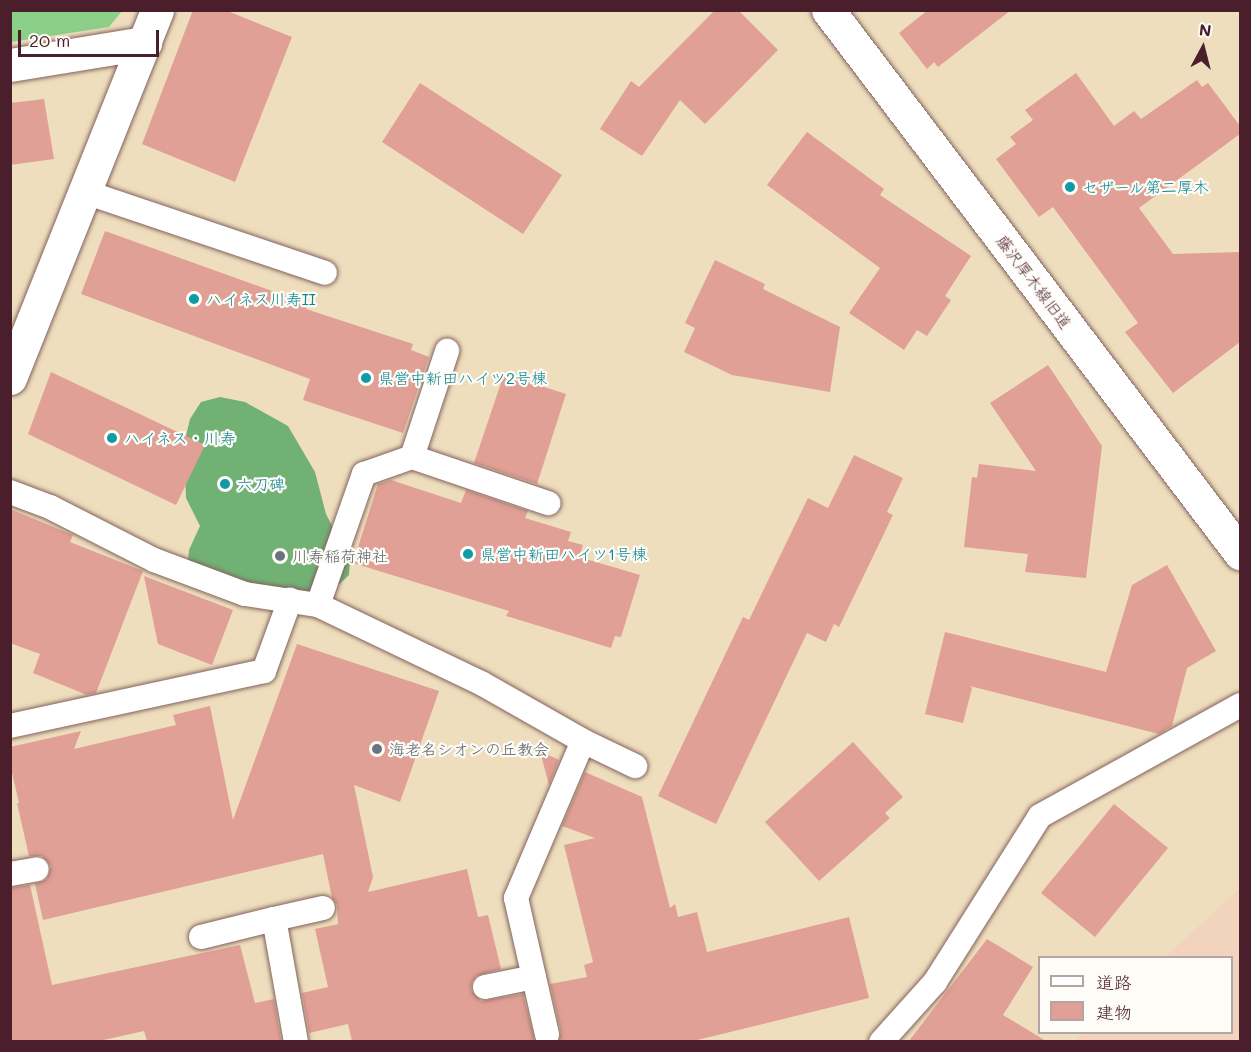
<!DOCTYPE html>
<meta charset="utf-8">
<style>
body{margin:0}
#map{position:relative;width:1251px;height:1052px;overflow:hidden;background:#eedebd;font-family:Mali,"Klee One",sans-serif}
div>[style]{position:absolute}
.built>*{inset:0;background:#f2d4be}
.green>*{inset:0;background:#8ccf88}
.forest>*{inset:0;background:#71b274}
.building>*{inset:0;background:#e1a095}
.roads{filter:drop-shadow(0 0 2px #83625e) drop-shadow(0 0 2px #83625e)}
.lane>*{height:24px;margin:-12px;padding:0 12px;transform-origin:12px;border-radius:12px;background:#fff}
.street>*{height:33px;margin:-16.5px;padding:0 16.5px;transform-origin:16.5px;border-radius:16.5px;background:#fff}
.secondary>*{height:33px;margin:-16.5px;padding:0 16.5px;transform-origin:16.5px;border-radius:16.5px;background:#fff}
.dots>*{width:16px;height:16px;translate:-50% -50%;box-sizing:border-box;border:3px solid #fdfcf7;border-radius:50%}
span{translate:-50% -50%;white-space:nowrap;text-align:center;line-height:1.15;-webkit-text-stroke:4.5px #fdfcf7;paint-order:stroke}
.culture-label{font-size:16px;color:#0d838f}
.left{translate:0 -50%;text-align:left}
.street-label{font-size:16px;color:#4a1f2b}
.worship-label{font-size:16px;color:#5b616d}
.frame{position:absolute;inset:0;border:12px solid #4a1f2b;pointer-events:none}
.legend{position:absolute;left:1038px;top:956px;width:195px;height:78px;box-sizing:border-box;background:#fdfcf7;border:2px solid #b5a4a5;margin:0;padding:8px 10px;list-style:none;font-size:18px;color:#4a1f2b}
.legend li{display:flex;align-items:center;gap:12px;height:30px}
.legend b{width:30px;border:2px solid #b5a4a5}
.north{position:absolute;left:1173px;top:18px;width:60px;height:60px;-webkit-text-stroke:4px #fdfcf7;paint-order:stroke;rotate:7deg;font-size:16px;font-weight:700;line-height:24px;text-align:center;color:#4a1f2b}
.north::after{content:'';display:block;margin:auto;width:21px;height:27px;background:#4a1f2b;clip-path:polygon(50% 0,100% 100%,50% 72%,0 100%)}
.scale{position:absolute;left:18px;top:30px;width:141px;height:27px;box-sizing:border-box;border:3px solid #4a1f2b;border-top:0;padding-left:8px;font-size:18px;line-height:21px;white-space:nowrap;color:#4a1f2b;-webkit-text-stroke:4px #fdfcf7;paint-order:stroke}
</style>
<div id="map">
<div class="built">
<div style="clip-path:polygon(1240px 888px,1240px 1041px,1074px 1041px,1084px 1033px,1232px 1032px,1232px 958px,1165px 957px)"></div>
</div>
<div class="green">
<div style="clip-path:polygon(11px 10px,122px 10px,122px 11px,109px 27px,11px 42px)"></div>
</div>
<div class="forest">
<div style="clip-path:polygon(220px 397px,245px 402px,288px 426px,315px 472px,326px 514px,350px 561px,349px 575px,316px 606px,187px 571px,189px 550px,200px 526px,186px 498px,184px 444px,190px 419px,201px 402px)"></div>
</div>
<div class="building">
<div style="clip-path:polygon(193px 10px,225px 10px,292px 37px,235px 182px,142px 144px)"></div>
<div style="clip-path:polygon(715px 10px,738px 10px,778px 50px,705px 124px,680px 100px,642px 156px,600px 129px,631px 81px,639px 87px)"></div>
<div style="clip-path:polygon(928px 10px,1011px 10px,938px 67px,934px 62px,927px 69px,899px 33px)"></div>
<div style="clip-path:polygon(1076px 73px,1114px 126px,1134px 111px,1141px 119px,1197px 80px,1202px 87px,1208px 83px,1240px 126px,1240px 134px,1139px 208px,1173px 254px,1240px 252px,1240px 342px,1173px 393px,1125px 332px,1138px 323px,1053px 207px,1039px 217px,996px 159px,1016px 144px,1010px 137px,1033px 120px,1025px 110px)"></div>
<div style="clip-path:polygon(420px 83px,562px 175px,523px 234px,382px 142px)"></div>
<div style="clip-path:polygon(44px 99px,54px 159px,10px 165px,10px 103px)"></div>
<div style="clip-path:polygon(807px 132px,884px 189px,880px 195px,971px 256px,945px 296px,951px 300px,927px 336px,917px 330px,904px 350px,849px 313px,880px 268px,767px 185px)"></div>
<div style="clip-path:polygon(105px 231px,308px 304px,306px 309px,413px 344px,411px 350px,429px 357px,403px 433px,303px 400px,310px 379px,81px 294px)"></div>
<div style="clip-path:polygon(715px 260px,765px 284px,763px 289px,840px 327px,830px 392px,732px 375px,684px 352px,695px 328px,685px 323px)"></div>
<div style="clip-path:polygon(1048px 365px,1102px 446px,1086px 578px,1025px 572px,1028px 554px,964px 547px,972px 477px,977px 478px,979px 464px,1036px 471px,990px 403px)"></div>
<div style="clip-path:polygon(51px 372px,205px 445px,176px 505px,28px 434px)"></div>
<div style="clip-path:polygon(504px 374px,566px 394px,537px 484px,474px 463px)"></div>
<div style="clip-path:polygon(854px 455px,903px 478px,887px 512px,893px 515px,839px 627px,834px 624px,826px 642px,807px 633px,716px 824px,658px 796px,743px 617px,749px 620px,808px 498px,828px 508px)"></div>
<div style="clip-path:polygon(391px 480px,461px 503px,466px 490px,528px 511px,525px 518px,571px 532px,568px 541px,583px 545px,579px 557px,640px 575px,621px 637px,615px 636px,611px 648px,506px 616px,509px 611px,353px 563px,378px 484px)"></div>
<div style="clip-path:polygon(10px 509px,73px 535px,70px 542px,143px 571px,96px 693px,87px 695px,33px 673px,40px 654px,10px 643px)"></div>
<div style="clip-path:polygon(1167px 565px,1216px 651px,1187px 668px,1172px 726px,1159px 734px,970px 686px,972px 688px,963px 723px,925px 714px,945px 632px,1106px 672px,1132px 585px)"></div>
<div style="clip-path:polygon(144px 576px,233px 610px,212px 665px,158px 644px)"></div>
<div style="clip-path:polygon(297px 644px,439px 691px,400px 802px,354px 785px,373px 877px,368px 892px,467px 869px,478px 917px,488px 915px,501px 969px,476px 976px,472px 982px,471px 990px,481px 1001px,523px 994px,535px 1041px,352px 1041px,348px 1024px,309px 1033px,302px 993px,328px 987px,315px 929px,338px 924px,337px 905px,332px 898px,323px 854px,43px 920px,35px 884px,47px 879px,51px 866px,42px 856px,29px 856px,17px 803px,19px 803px,10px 764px,10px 747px,81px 731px,74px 749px,176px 725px,173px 715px,210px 706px,233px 820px)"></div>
<div style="clip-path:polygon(853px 742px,903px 797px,885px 813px,890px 818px,819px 881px,765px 822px)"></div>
<div style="clip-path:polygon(540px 751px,559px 760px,549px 785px)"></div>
<div style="clip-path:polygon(585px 772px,642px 797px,670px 908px,675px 904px,678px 917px,697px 912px,707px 952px,849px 917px,869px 998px,693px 1041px,559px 1041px,561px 1032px,550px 984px,587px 977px,584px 965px,593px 962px,564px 845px,595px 838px,562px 826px)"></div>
<div style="clip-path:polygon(1114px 804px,1168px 848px,1095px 937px,1041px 893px)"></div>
<div style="clip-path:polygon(30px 885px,52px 985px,240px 945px,255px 1003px,274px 999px,281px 1040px,147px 1041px,144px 1031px,99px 1041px,10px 1041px,10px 888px)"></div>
<div style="clip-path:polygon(987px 939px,1033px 967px,1003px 1015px,1046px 1041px,909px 1041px)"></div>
</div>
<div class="roads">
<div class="lane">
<div style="left:85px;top:192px;width:253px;rotate:18.6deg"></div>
<div style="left:412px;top:457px;width:112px;rotate:-71.7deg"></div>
<div style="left:10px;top:492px;width:43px;rotate:20.6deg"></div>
<div style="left:50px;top:507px;width:117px;rotate:27deg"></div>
<div style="left:154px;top:560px;width:97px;rotate:20.5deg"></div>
<div style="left:245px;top:594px;width:74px;rotate:8.6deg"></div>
<div style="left:318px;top:605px;width:181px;rotate:25.6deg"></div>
<div style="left:481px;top:683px;width:117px;rotate:29.6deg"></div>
<div style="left:583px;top:741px;width:171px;rotate:113.1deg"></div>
<div style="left:516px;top:898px;width:140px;rotate:77.2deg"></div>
<div style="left:318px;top:605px;width:139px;rotate:-70.7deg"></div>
<div style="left:364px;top:474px;width:51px;rotate:-19.5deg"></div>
<div style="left:412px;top:457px;width:144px;rotate:18.7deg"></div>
<div style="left:10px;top:726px;width:260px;rotate:-12.2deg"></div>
<div style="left:264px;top:671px;width:76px;rotate:-69.9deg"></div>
<div style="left:583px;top:741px;width:58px;rotate:25.7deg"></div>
<div style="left:10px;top:874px;width:27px;rotate:-10deg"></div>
<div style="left:201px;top:937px;width:75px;rotate:-13.9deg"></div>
<div style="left:485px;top:987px;width:50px;rotate:-11.5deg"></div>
<div style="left:296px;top:1042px;width:125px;rotate:-100.1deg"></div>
<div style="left:274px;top:919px;width:50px;rotate:-12.7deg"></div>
<div style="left:881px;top:1042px;width:81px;rotate:-48deg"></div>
<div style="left:935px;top:982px;width:196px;rotate:-57.7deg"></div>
<div style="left:1040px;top:816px;width:229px;rotate:-29deg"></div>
</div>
<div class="street">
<div style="left:10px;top:65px;width:137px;rotate:-9.3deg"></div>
<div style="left:10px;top:378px;width:396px;rotate:-68.2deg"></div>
</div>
<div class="secondary">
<div style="left:828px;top:10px;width:682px;rotate:52.81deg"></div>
</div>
</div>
<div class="dots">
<div style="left:1070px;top:187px;background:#0f9aa8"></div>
<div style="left:194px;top:299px;background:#0f9aa8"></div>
<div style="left:366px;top:378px;background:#0f9aa8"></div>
<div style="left:112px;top:438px;background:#0f9aa8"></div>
<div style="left:225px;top:484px;background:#0f9aa8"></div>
<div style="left:468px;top:554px;background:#0f9aa8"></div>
<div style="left:280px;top:556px;background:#6b7280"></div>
<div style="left:377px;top:749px;background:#6b7280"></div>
</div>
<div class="culture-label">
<span class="left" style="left:1082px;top:187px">セザール第二厚木</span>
<span class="left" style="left:206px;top:299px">ハイネス川寿II</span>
<span class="left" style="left:378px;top:378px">県営中新田ハイツ2号棟</span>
<span class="left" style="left:124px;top:438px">ハイネス・川寿</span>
<span class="left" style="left:237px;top:484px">六刀碑</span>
<span class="left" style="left:480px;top:554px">県営中新田ハイツ1号棟</span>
</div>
<div class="street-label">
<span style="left:1034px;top:282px;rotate:53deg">藤沢厚木線旧道</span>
</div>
<div class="worship-label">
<span class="left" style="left:292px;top:556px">川寿稲荷神社</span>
<span class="left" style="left:389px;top:749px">海老名シオンの丘教会</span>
</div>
<div class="frame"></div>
<ul class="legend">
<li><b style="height:8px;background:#fff"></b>道路</li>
<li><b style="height:16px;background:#e1a095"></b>建物</li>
</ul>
<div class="north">N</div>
<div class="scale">20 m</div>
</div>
